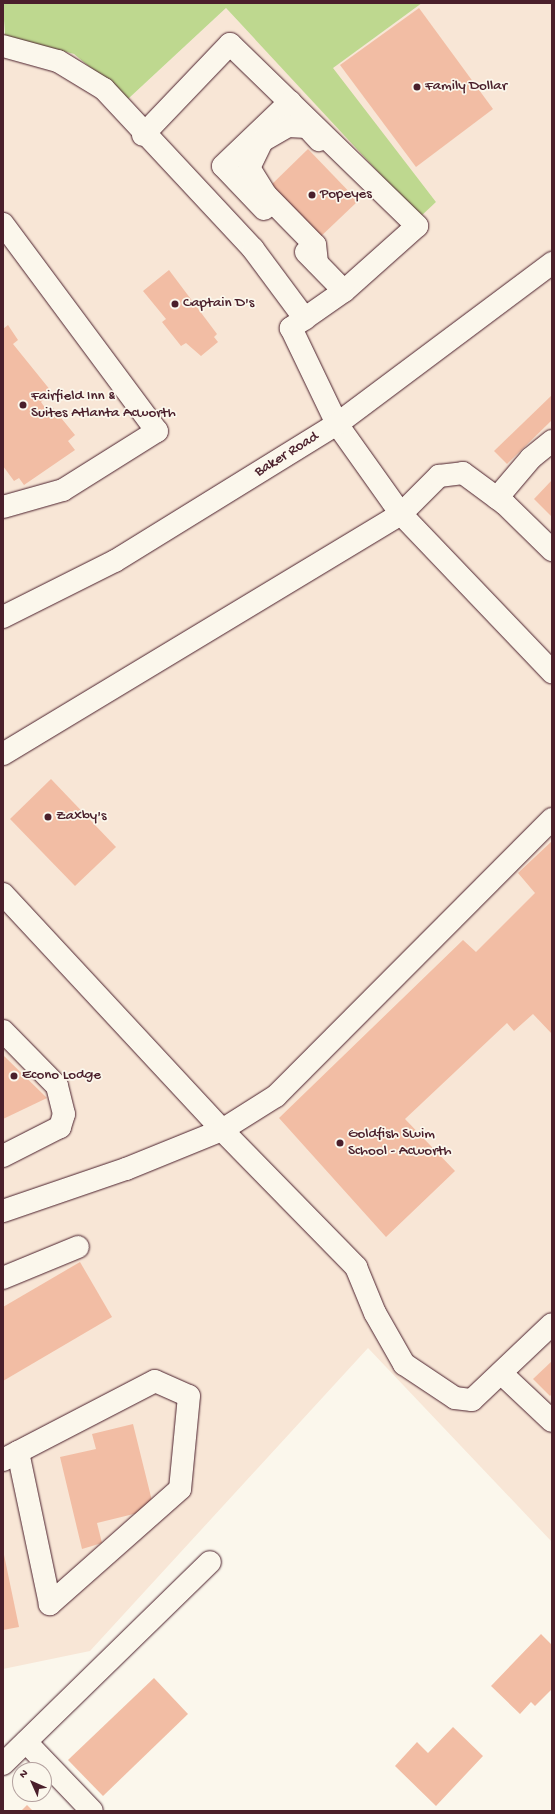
<!DOCTYPE html>
<style>
body{margin:0}
#map{position:relative;width:555px;height:1814px;overflow:hidden;background:#fbf7ec;font-family:"Gochi Hand",sans-serif}
div>[style]{position:absolute}
.built>*{inset:0;background:#f8e6d6}
.green>*{inset:0;background:#bed88f}
.building>*{inset:0;background:#f2bda4}
.roads{filter:drop-shadow(0 0 1px #4a1f2b) drop-shadow(0 0 1px #4a1f2b)}
.minor>*{height:22px;margin:-11px;padding:0 11px;transform-origin:11px;border-radius:11px;background:#fbf7ec}
.major>*{height:22px;margin:-11px;padding:0 11px;transform-origin:11px;border-radius:11px;background:#fbf7ec}
.dots>*{width:11px;height:11px;translate:-50% -50%;box-sizing:border-box;border:2px solid #fbf7ec;border-radius:50%}
span{translate:-50% -50%;white-space:nowrap;text-align:center;line-height:1.15;-webkit-text-stroke:3.5px #fbf7ec;paint-order:stroke}
.poi-label{font-size:15px;color:#4a1f2b}
.left{translate:0 -50%;text-align:left}
.street-label{font-size:15px;color:#4a1f2b}
.frame{position:absolute;inset:0;border:4px solid #4a1f2b;pointer-events:none}
.north{position:absolute;left:12px;top:1762px;width:40px;height:40px;box-sizing:border-box;background:#fbf7ec;border:1px solid #b4a19f;border-radius:50%;rotate:315deg;font-size:11px;font-weight:700;line-height:16px;text-align:center;color:#4a1f2b}
.north::after{content:'';display:block;margin:auto;width:14px;height:18px;background:#4a1f2b;clip-path:polygon(50% 0,100% 100%,50% 72%,0 100%)}
</style>
<div id="map">
<div class="built">
<div style="clip-path:polygon(422px 3px,552px 3px,552px 1542px,368px 1348px,90px 1651px,3px 1669px,3px 34px,74px 54px,128px 99px,226px 8px,420px 216px,436px 202px,332px 68px)"></div>
</div>
<div class="green">
<div style="clip-path:polygon(3px 3px,422px 3px,333px 68px,436px 202px,420px 217px,226px 8px,128px 99px,74px 54px,5px 36px)"></div>
</div>
<div class="building">
<div style="clip-path:polygon(419px 8px,493px 109px,416px 167px,340px 65px)"></div>
<div style="clip-path:polygon(308px 149px,358px 201px,317px 240px,267px 189px)"></div>
<div style="clip-path:polygon(169px 270px,217px 334px,214px 337px,218px 342px,201px 356px,186px 343px,181px 346px,162px 322px,166px 319px,143px 291px)"></div>
<div style="clip-path:polygon(8px 325px,18px 340px,13px 344px,51px 391px,41px 402px,48px 412px,53px 408px,75px 435px,68px 441px,75px 450px,24px 485px,19px 478px,14px 481px,3px 466px,3px 329px)"></div>
<div style="clip-path:polygon(552px 395px,552px 420px,507px 464px,494px 451px)"></div>
<div style="clip-path:polygon(552px 480px,552px 517px,534px 499px)"></div>
<div style="clip-path:polygon(51px 779px,116px 847px,75px 886px,10px 819px)"></div>
<div style="clip-path:polygon(552px 841px,552px 1034px,533px 1014px,514px 1031px,507px 1023px,405px 1119px,455px 1171px,386px 1237px,279px 1118px,463px 940px,476px 952px,535px 893px,518px 873px)"></div>
<div style="clip-path:polygon(3px 1055px,47px 1098px,3px 1119px)"></div>
<div style="clip-path:polygon(80px 1262px,112px 1317px,3px 1381px,3px 1307px)"></div>
<div style="clip-path:polygon(552px 1361px,552px 1394px,550px 1396px,533px 1379px)"></div>
<div style="clip-path:polygon(133px 1424px,154px 1509px,97px 1523px,102px 1543px,82px 1549px,60px 1457px,96px 1449px,92px 1434px)"></div>
<div style="clip-path:polygon(3px 1550px,19px 1627px,3px 1630px)"></div>
<div style="clip-path:polygon(541px 1634px,552px 1645px,552px 1689px,535px 1706px,531px 1702px,520px 1714px,491px 1686px)"></div>
<div style="clip-path:polygon(154px 1678px,188px 1714px,103px 1796px,68px 1760px)"></div>
<div style="clip-path:polygon(453px 1727px,483px 1756px,436px 1806px,395px 1766px,417px 1742px,428px 1753px)"></div>
<div style="clip-path:polygon(27px 1805px,33px 1811px,21px 1811px)"></div>
</div>
<div class="roads">
<div class="minor">
<div style="left:3px;top:46px;width:57px;rotate:15.3deg"></div>
<div style="left:58px;top:61px;width:54px;rotate:31.3deg"></div>
<div style="left:104px;top:89px;width:219px;rotate:47deg"></div>
<div style="left:253px;top:249px;width:87px;rotate:53.4deg"></div>
<div style="left:143px;top:135px;width:126px;rotate:-46.3deg"></div>
<div style="left:230px;top:44px;width:261px;rotate:44.2deg"></div>
<div style="left:417px;top:226px;width:98px;rotate:138.3deg"></div>
<div style="left:344px;top:291px;width:65px;rotate:145.1deg"></div>
<div style="left:291px;top:328px;width:106px;rotate:64.4deg"></div>
<div style="left:337px;top:424px;width:110px;rotate:54.6deg"></div>
<div style="left:401px;top:514px;width:219px;rotate:46.3deg"></div>
<div style="left:264px;top:209px;width:59px;rotate:-133.6deg"></div>
<div style="left:223px;top:166px;width:93px;rotate:-43.7deg"></div>
<div style="left:3px;top:224px;width:258px;rotate:53.4deg"></div>
<div style="left:157px;top:431px;width:111px;rotate:147.9deg"></div>
<div style="left:63px;top:490px;width:62px;rotate:164.2deg"></div>
<div style="left:306px;top:252px;width:54px;rotate:45.7deg"></div>
<div style="left:317px;top:263px;width:18px;rotate:-96deg"></div>
<div style="left:315px;top:245px;width:70px;rotate:-134.4deg"></div>
<div style="left:266px;top:195px;width:32px;rotate:-122deg"></div>
<div style="left:249px;top:168px;width:30px;rotate:-64deg"></div>
<div style="left:262px;top:141px;width:30px;rotate:-30deg"></div>
<div style="left:288px;top:126px;width:19px;rotate:3deg"></div>
<div style="left:307px;top:127px;width:18px;rotate:47deg"></div>
<div style="left:497px;top:498px;width:52px;rotate:-49.6deg"></div>
<div style="left:531px;top:458px;width:27px;rotate:-39deg"></div>
<div style="left:3px;top:754px;width:465px;rotate:-31.1deg"></div>
<div style="left:401px;top:514px;width:54px;rotate:-45deg"></div>
<div style="left:439px;top:476px;width:24px;rotate:-7deg"></div>
<div style="left:463px;top:473px;width:52px;rotate:36.4deg"></div>
<div style="left:505px;top:504px;width:66px;rotate:44.4deg"></div>
<div style="left:3px;top:894px;width:322px;rotate:47.1deg"></div>
<div style="left:222px;top:1130px;width:192px;rotate:45.6deg"></div>
<div style="left:356px;top:1267px;width:50px;rotate:67.6deg"></div>
<div style="left:375px;top:1313px;width:59px;rotate:60.4deg"></div>
<div style="left:404px;top:1364px;width:61px;rotate:33.7deg"></div>
<div style="left:455px;top:1398px;width:17px;rotate:7deg"></div>
<div style="left:472px;top:1400px;width:110px;rotate:-43.5deg"></div>
<div style="left:3px;top:1031px;width:77px;rotate:45.5deg"></div>
<div style="left:57px;top:1086px;width:29px;rotate:76deg"></div>
<div style="left:64px;top:1114px;width:14px;rotate:107deg"></div>
<div style="left:60px;top:1127px;width:64px;rotate:153deg"></div>
<div style="left:3px;top:1211px;width:130px;rotate:-18.9deg"></div>
<div style="left:126px;top:1169px;width:104px;rotate:-22.1deg"></div>
<div style="left:222px;top:1130px;width:64px;rotate:-32.2deg"></div>
<div style="left:276px;top:1096px;width:391px;rotate:-45.1deg"></div>
<div style="left:3px;top:1278px;width:81px;rotate:-22.5deg"></div>
<div style="left:501px;top:1373px;width:70px;rotate:43.3deg"></div>
<div style="left:3px;top:1460px;width:17px;rotate:-28deg"></div>
<div style="left:18px;top:1452px;width:154px;rotate:-27.4deg"></div>
<div style="left:155px;top:1381px;width:37px;rotate:24deg"></div>
<div style="left:189px;top:1396px;width:93px;rotate:95.5deg"></div>
<div style="left:180px;top:1489px;width:174px;rotate:138.5deg"></div>
<div style="left:50px;top:1604px;width:155px;rotate:-101.9deg"></div>
<div style="left:26px;top:1742px;width:95px;rotate:46.3deg"></div>
<div style="left:3px;top:1764px;width:289px;rotate:-44.3deg"></div>
</div>
<div class="major">
<div style="left:3px;top:617px;width:125px;rotate:-26.6deg"></div>
<div style="left:115px;top:561px;width:261px;rotate:-31.7deg"></div>
<div style="left:337px;top:424px;width:269px;rotate:-36.8deg"></div>
</div>
</div>
<div class="dots">
<div style="left:417px;top:87px;background:#4a1f2b"></div>
<div style="left:312px;top:195px;background:#4a1f2b"></div>
<div style="left:175px;top:304px;background:#4a1f2b"></div>
<div style="left:23px;top:405px;background:#4a1f2b"></div>
<div style="left:48px;top:817px;background:#4a1f2b"></div>
<div style="left:14px;top:1076px;background:#4a1f2b"></div>
<div style="left:340px;top:1143px;background:#4a1f2b"></div>
</div>
<div class="poi-label">
<span class="left" style="left:425px;top:87px">Family Dollar</span>
<span class="left" style="left:320px;top:195px">Popeyes</span>
<span class="left" style="left:183px;top:304px">Captain D's</span>
<span class="left" style="left:31px;top:405px">Fairfield Inn &amp;<br>Suites Atlanta Acworth</span>
<span class="left" style="left:56px;top:817px">Zaxby's</span>
<span class="left" style="left:22px;top:1076px">Econo Lodge</span>
<span class="left" style="left:348px;top:1143px">Goldfish Swim<br>School - Acworth</span>
</div>
<div class="street-label">
<span style="left:287px;top:455px;rotate:-32deg">Baker Road</span>
</div>
<div class="frame"></div>
<div class="north">N</div>
</div>
